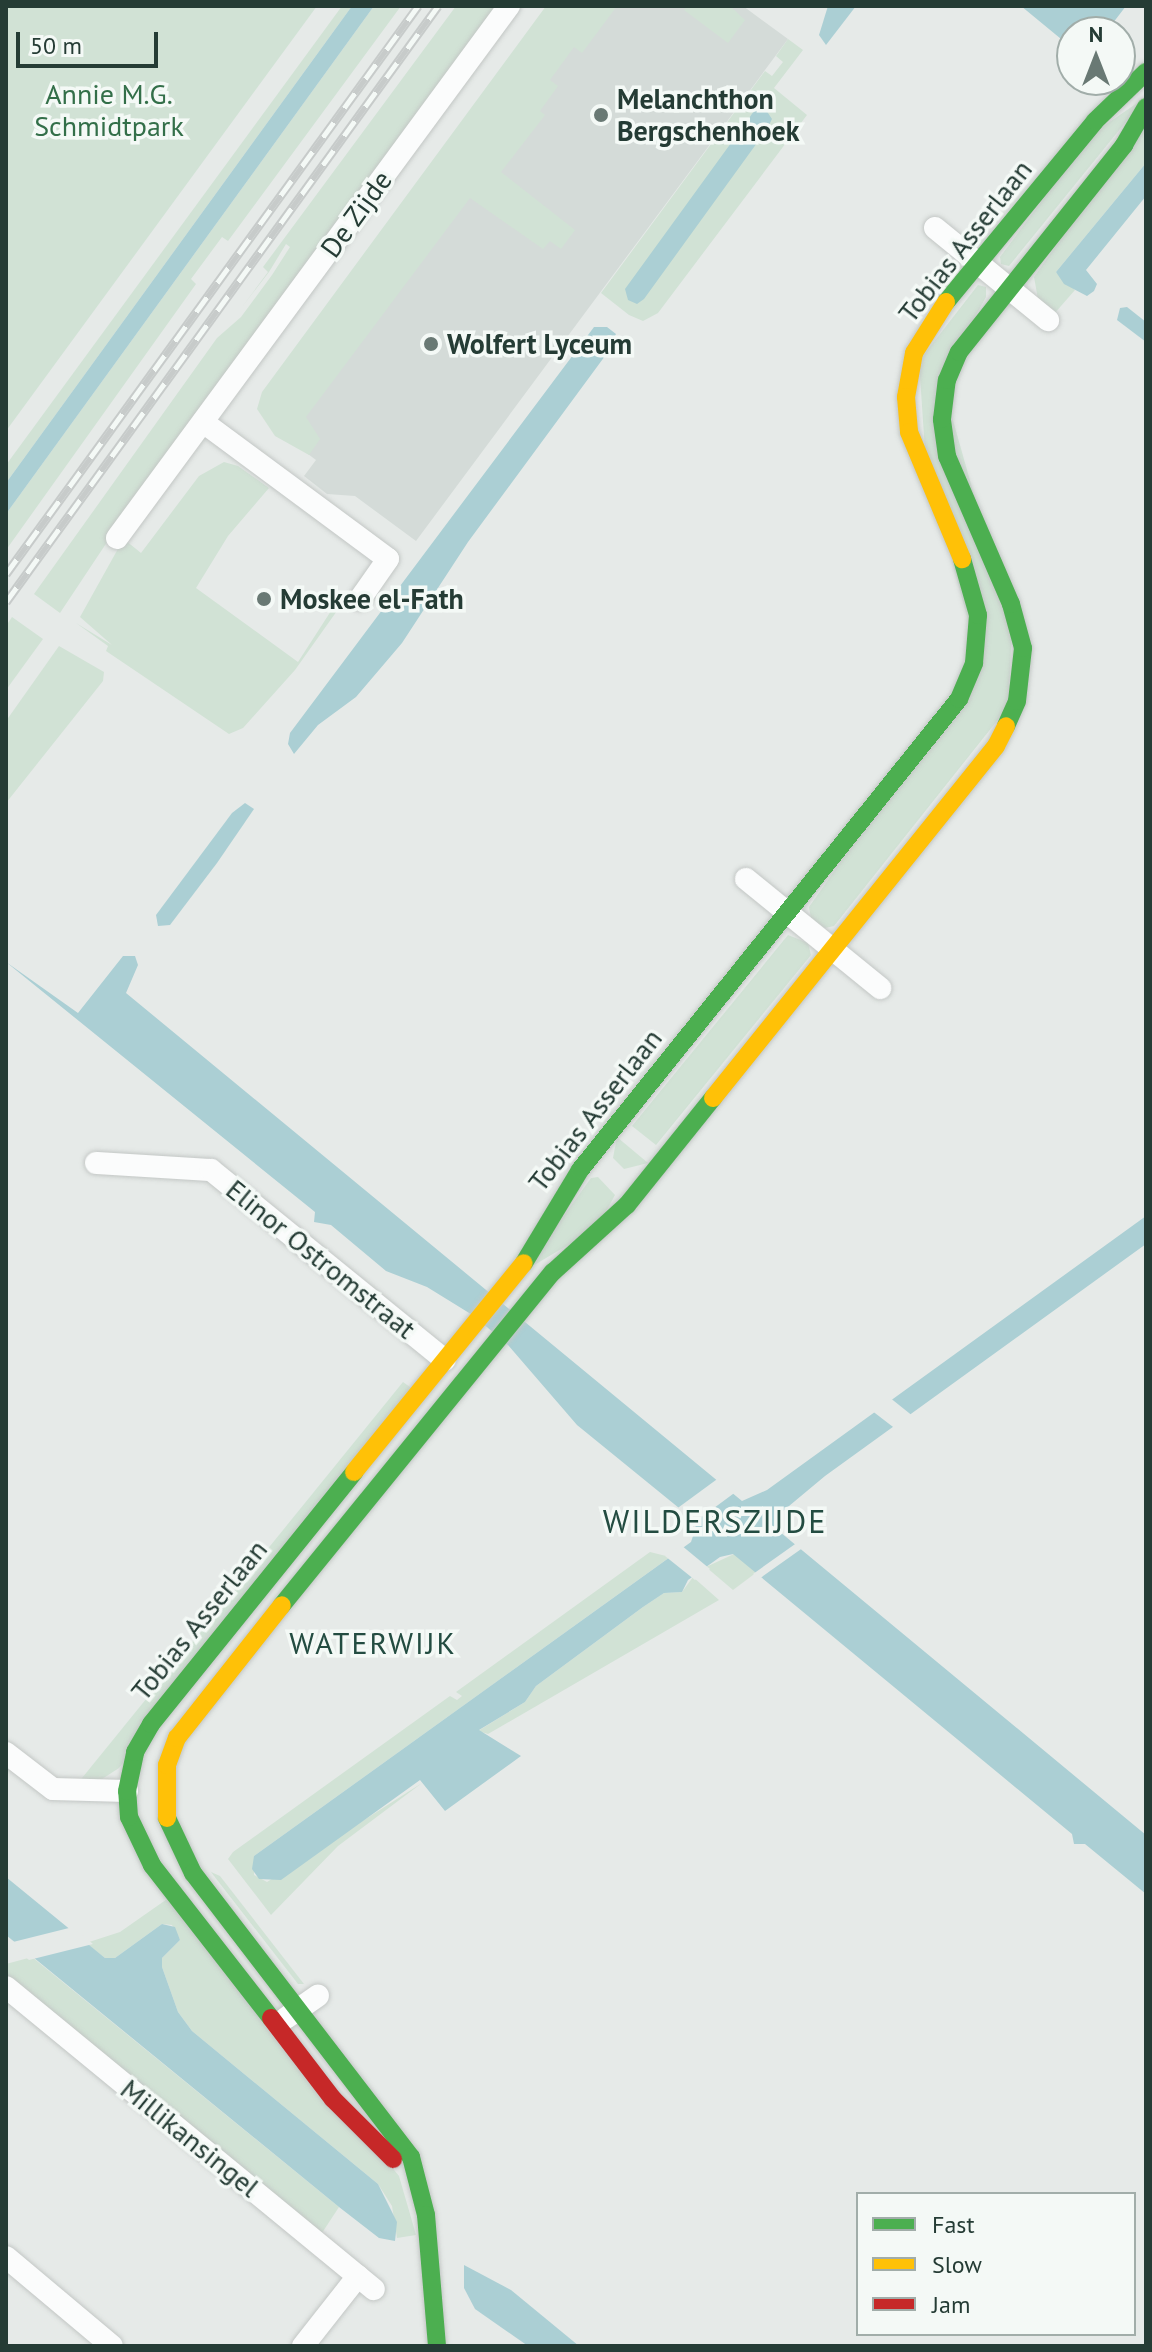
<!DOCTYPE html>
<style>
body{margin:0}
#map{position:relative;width:1152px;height:2352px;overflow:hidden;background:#e6eae8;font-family:"PT Sans",sans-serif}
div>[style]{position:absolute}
.built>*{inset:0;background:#d4dbd8}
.green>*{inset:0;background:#d1e2d5}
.water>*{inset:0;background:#abcfd4}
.pier>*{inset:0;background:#e6eae8}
.roads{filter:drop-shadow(0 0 2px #c3c7c5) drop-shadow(0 0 2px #c3c7c5)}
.street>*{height:22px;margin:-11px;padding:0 11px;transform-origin:11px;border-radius:11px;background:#fbfcfc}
.fast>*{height:18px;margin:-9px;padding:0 9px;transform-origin:9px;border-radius:9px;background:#4caf50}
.slow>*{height:18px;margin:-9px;padding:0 9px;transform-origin:9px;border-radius:9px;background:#ffc107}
.jam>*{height:18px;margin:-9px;padding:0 9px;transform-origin:9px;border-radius:9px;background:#c62828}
.rail>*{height:9px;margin-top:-4.5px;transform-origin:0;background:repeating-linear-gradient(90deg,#f4f9f6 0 18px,#c7cbca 0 36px);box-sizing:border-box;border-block:2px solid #c7cbca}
.dots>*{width:22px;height:22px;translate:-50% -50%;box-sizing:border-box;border:4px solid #f4f9f6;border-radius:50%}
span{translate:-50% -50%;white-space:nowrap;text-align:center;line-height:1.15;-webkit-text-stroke:7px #f4f9f6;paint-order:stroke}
.park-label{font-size:28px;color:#336f49}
.poi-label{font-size:28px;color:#253c35;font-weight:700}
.left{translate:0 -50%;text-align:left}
.street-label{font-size:28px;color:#253c35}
.neighbourhood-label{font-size:30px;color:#234c41;letter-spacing:2px}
.quarter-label{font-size:32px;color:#234c41;letter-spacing:2px}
.frame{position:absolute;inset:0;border:8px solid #253c35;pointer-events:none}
.legend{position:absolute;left:856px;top:2192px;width:280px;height:144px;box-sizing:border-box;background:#f4f9f6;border:2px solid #a1ada9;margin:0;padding:10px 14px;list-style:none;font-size:24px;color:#253c35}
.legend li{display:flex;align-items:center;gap:16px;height:40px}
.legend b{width:40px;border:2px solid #a1ada9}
.north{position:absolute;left:1056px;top:16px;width:80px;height:80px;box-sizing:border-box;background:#f4f9f6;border:2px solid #a1ada9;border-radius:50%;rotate:0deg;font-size:22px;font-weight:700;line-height:32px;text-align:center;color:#253c35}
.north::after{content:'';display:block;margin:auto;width:28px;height:36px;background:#697974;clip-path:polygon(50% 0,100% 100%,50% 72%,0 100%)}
.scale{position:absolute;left:16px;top:32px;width:142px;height:36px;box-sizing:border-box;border:4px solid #253c35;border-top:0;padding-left:10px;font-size:24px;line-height:28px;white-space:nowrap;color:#253c35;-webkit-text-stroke:6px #f4f9f6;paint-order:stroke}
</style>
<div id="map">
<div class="built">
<div style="clip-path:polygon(550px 6px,743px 6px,788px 39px,416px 541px,355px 496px,327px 494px,304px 476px,316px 460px,272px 427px)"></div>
</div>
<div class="green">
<div style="clip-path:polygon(6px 6px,317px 6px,6px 431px)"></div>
<div style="clip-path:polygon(342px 6px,352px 6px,6px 483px,6px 465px)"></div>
<div style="clip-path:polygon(374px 6px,401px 6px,228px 241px,222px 237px,191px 279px,196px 284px,6px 550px,6px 514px)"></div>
<div style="clip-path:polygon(456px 6px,499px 6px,133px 503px,60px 613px,34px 594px,217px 338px,241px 317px,272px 275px,290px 247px,286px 244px,269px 272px,242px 307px,268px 272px,263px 267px)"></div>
<div style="clip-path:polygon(546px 6px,617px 6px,582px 53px,574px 47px,550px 80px,558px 86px,540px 111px,545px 115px,501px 172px,575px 230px,561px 249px,550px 241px,543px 249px,470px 198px,306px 417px,320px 439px,309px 455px,275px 436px,257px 409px,262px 392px)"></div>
<div style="clip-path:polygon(687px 6px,730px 6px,745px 20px,728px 43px,684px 10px)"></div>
<div style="clip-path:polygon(788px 39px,803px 50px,774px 88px,807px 115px,658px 313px,643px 321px,629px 315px,601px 293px,765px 71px,772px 76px,783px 62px,776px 56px)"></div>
<div style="clip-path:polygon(1146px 97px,1009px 266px,1001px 264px,1000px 257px,1092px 134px)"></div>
<div style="clip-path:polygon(1146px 119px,1146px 163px,1056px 272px,1075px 290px,1054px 314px,1038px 299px,1034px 277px)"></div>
<div style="clip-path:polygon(978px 285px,986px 287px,986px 297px,941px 378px,1012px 629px,1008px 707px,834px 926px,825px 928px,811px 919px,809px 907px,980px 664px,926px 466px,919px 361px)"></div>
<div style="clip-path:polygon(224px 462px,238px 466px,269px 488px,228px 536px,196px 588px,298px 662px,340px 597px,344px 601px,295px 670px,243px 728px,229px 734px,106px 651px,108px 646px,76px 623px,112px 645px,80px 617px,119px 547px,125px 540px,141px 553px,199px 476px)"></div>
<div style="clip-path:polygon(12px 617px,43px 639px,6px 690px,6px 626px)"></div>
<div style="clip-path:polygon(59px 646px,104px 672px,103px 681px,6px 803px,6px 721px)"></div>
<div style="clip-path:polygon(788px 935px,808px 943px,811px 955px,656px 1145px,632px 1126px)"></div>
<div style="clip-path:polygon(617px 1137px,648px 1163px,624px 1169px,613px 1158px)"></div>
<div style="clip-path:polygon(598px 1177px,615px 1195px,597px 1228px,524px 1271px,591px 1178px)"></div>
<div style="clip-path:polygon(403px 1382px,414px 1390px,119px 1768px,99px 1781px,78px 1783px)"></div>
<div style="clip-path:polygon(650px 1552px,670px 1557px,254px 1856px,254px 1875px,267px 1882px,422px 1783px,338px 1846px,271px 1915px,228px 1859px,233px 1852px,450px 1696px,457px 1700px,462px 1696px,456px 1692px)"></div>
<div style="clip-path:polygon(734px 1554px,757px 1572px,733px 1590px,706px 1567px)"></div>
<div style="clip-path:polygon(693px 1577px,719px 1600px,488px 1734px,478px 1731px,525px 1702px,536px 1686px,643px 1607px,664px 1593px,682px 1592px)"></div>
<div style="clip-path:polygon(211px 1872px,220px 1876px,304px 1984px,298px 1984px)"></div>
<div style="clip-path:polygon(170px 1897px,399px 2176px,416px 2235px,397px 2238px,392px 2206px,378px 2184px,192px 2031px,178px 2012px,162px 1967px,162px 1958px,180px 1940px,172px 1925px,162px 1924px,115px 1958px,105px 1958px,86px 1943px,120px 1932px)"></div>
<div style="clip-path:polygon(32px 1957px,339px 2207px,320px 2236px,6px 1977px,6px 1964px)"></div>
</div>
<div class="water">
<div style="clip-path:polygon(352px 6px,374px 6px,6px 514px,6px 483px)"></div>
<div style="clip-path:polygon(828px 6px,856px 6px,826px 45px,819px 35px)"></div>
<div style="clip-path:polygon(1021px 6px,1126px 6px,1106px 32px,1072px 32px,1072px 48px)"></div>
<div style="clip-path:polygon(766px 110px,772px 119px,767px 129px,644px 299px,637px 304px,628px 300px,625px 289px,747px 121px,754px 111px)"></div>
<div style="clip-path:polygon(1146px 163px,1146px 196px,1086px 270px,1097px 284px,1094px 291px,1087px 296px,1064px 284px,1056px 272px)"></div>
<div style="clip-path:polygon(1127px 307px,1146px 322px,1146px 342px,1117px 320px,1120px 308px)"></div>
<div style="clip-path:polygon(594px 327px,607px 327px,616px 334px,605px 356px,468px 542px,402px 643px,356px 697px,318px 725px,294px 754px,288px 744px,290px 733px)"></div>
<div style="clip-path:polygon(245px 803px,254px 809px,217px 863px,170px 925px,158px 926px,156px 915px,232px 813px)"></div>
<div style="clip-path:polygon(123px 956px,135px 956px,138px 965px,126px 993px,742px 1501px,767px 1490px,1146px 1216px,1146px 1244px,825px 1476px,783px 1511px,774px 1527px,1146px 1835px,1146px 1894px,1085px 1844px,1074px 1844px,1072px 1834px,733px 1554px,720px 1557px,688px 1580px,682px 1592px,664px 1593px,643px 1607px,536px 1686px,525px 1702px,479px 1730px,521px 1756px,445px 1811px,420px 1780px,281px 1880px,259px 1879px,252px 1869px,254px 1856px,691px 1542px,696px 1527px,679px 1508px,577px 1425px,508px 1345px,474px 1316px,427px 1287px,386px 1271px,331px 1225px,314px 1222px,315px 1212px,6px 962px,78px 1013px)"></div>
<div style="clip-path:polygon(6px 1877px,105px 1958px,115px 1958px,162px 1924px,175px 1927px,180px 1940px,162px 1958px,162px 1967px,178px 2012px,192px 2031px,378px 2184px,397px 2222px,395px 2241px,379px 2238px,339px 2207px,6px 1935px)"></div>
<div style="clip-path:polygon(464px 2265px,511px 2290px,579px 2346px,528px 2346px,475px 2309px,464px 2288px)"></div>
</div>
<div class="pier">
<div style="clip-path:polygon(889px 1397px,914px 1417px,897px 1430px,871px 1410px)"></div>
<div style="clip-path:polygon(720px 1477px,737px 1491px,691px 1525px,675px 1510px)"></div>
<div style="clip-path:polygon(798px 1542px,804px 1547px,759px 1579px,753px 1574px)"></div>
<div style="clip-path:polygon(681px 1545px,710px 1569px,695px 1580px,665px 1556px)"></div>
<div style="clip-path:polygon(73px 1927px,93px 1944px,29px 1960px,9px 1943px)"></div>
</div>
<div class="roads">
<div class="street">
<div style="left:935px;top:228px;width:146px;rotate:39.2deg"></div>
<div style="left:203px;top:422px;width:230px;rotate:36.5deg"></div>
<div style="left:388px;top:559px;width:49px;rotate:125deg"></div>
<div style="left:117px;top:538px;width:661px;rotate:-53.62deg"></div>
<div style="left:746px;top:879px;width:173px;rotate:39.1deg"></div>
<div style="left:96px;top:1163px;width:115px;rotate:3.5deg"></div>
<div style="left:211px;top:1170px;width:301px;rotate:39.1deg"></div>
<div style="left:6px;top:1753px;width:59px;rotate:37.5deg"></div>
<div style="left:53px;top:1789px;width:74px;rotate:1.5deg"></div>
<div style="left:6px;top:1987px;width:476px;rotate:39.4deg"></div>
<div style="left:286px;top:2018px;width:39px;rotate:-35deg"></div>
<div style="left:6px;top:2257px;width:138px;rotate:40deg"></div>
<div style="left:303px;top:2346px;width:89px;rotate:-51.8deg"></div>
</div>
<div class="fast">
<div style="left:946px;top:302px;width:234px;rotate:-50.5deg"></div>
<div style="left:1095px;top:121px;width:71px;rotate:-43.9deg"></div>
<div style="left:1006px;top:726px;width:27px;rotate:-66deg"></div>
<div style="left:1017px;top:701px;width:53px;rotate:-83.5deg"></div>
<div style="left:1023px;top:648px;width:46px;rotate:-105.3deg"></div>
<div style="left:1011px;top:604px;width:161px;rotate:-113.4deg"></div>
<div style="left:947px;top:456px;width:37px;rotate:-98deg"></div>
<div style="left:942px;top:419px;width:39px;rotate:-83deg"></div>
<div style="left:947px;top:380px;width:30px;rotate:-67deg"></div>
<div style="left:959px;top:352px;width:265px;rotate:-51.4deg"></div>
<div style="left:1124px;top:145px;width:44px;rotate:-59.9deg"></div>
<div style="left:524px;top:1263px;width:109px;rotate:-58.9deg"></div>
<div style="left:580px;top:1170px;width:605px;rotate:-51.18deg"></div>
<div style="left:959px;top:699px;width:39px;rotate:-67deg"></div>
<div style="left:974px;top:663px;width:48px;rotate:-85.2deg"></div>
<div style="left:978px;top:615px;width:58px;rotate:-105.9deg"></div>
<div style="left:282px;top:1605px;width:429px;rotate:-50.9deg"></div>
<div style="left:553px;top:1272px;width:100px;rotate:-42.2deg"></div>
<div style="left:627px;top:1205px;width:137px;rotate:-51.2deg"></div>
<div style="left:167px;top:1818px;width:61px;rotate:64.7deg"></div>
<div style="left:193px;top:1873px;width:358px;rotate:52.5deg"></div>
<div style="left:411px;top:2157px;width:60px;rotate:75.5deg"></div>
<div style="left:426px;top:2215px;width:131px;rotate:85.2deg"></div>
<div style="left:271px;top:2018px;width:194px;rotate:-127.9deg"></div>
<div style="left:152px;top:1865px;width:53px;rotate:-115.6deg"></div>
<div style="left:129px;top:1817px;width:26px;rotate:-94deg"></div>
<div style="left:127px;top:1791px;width:40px;rotate:-78deg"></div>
<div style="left:135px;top:1752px;width:32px;rotate:-60deg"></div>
<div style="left:151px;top:1724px;width:324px;rotate:-51.1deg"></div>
</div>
<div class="slow">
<div style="left:946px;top:302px;width:60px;rotate:122.1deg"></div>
<div style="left:914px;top:353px;width:45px;rotate:100.3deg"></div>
<div style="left:906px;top:397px;width:35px;rotate:85deg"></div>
<div style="left:909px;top:432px;width:138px;rotate:67.3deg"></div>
<div style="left:713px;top:1098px;width:452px;rotate:-51.2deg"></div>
<div style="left:996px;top:746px;width:22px;rotate:-63deg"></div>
<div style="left:354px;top:1472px;width:269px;rotate:-50.9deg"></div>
<div style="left:167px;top:1818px;width:53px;rotate:-90deg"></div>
<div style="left:167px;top:1765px;width:29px;rotate:-70deg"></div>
<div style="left:177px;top:1738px;width:169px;rotate:-51.7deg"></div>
</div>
<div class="jam">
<div style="left:271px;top:2018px;width:102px;rotate:52.6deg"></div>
<div style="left:333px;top:2099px;width:85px;rotate:45deg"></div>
</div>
</div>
<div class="rail">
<div style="left:6px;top:574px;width:702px;rotate:-54.04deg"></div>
<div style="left:6px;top:602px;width:736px;rotate:-54.06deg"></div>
</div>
<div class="dots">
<div style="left:601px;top:115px;background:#697974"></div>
<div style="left:431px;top:344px;background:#697974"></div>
<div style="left:264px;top:599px;background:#697974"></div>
</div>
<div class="park-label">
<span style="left:109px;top:110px">Annie M.G.<br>Schmidtpark</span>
</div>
<div class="poi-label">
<span class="left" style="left:617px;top:115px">Melanchthon<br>Bergschenhoek</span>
<span class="left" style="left:447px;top:344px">Wolfert Lyceum</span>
<span class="left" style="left:280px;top:599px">Moskee el-Fath</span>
</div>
<div class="street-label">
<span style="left:356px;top:214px;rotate:-54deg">De Zijde</span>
<span style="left:965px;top:241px;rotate:-52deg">Tobias Asserlaan</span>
<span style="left:595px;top:1110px;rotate:-52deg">Tobias Asserlaan</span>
<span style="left:321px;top:1259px;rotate:39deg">Elinor Ostromstraat</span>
<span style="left:199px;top:1620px;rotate:-51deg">Tobias Asserlaan</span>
<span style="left:190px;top:2138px;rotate:39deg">Millikansingel</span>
</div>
<div class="neighbourhood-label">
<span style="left:373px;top:1643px">WATERWIJK</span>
</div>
<div class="quarter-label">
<span style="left:715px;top:1521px">WILDERSZIJDE</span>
</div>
<div class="frame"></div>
<ul class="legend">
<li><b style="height:10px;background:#4caf50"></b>Fast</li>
<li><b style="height:10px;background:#ffc107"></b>Slow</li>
<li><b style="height:10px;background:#c62828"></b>Jam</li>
</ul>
<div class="north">N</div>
<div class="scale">50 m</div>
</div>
